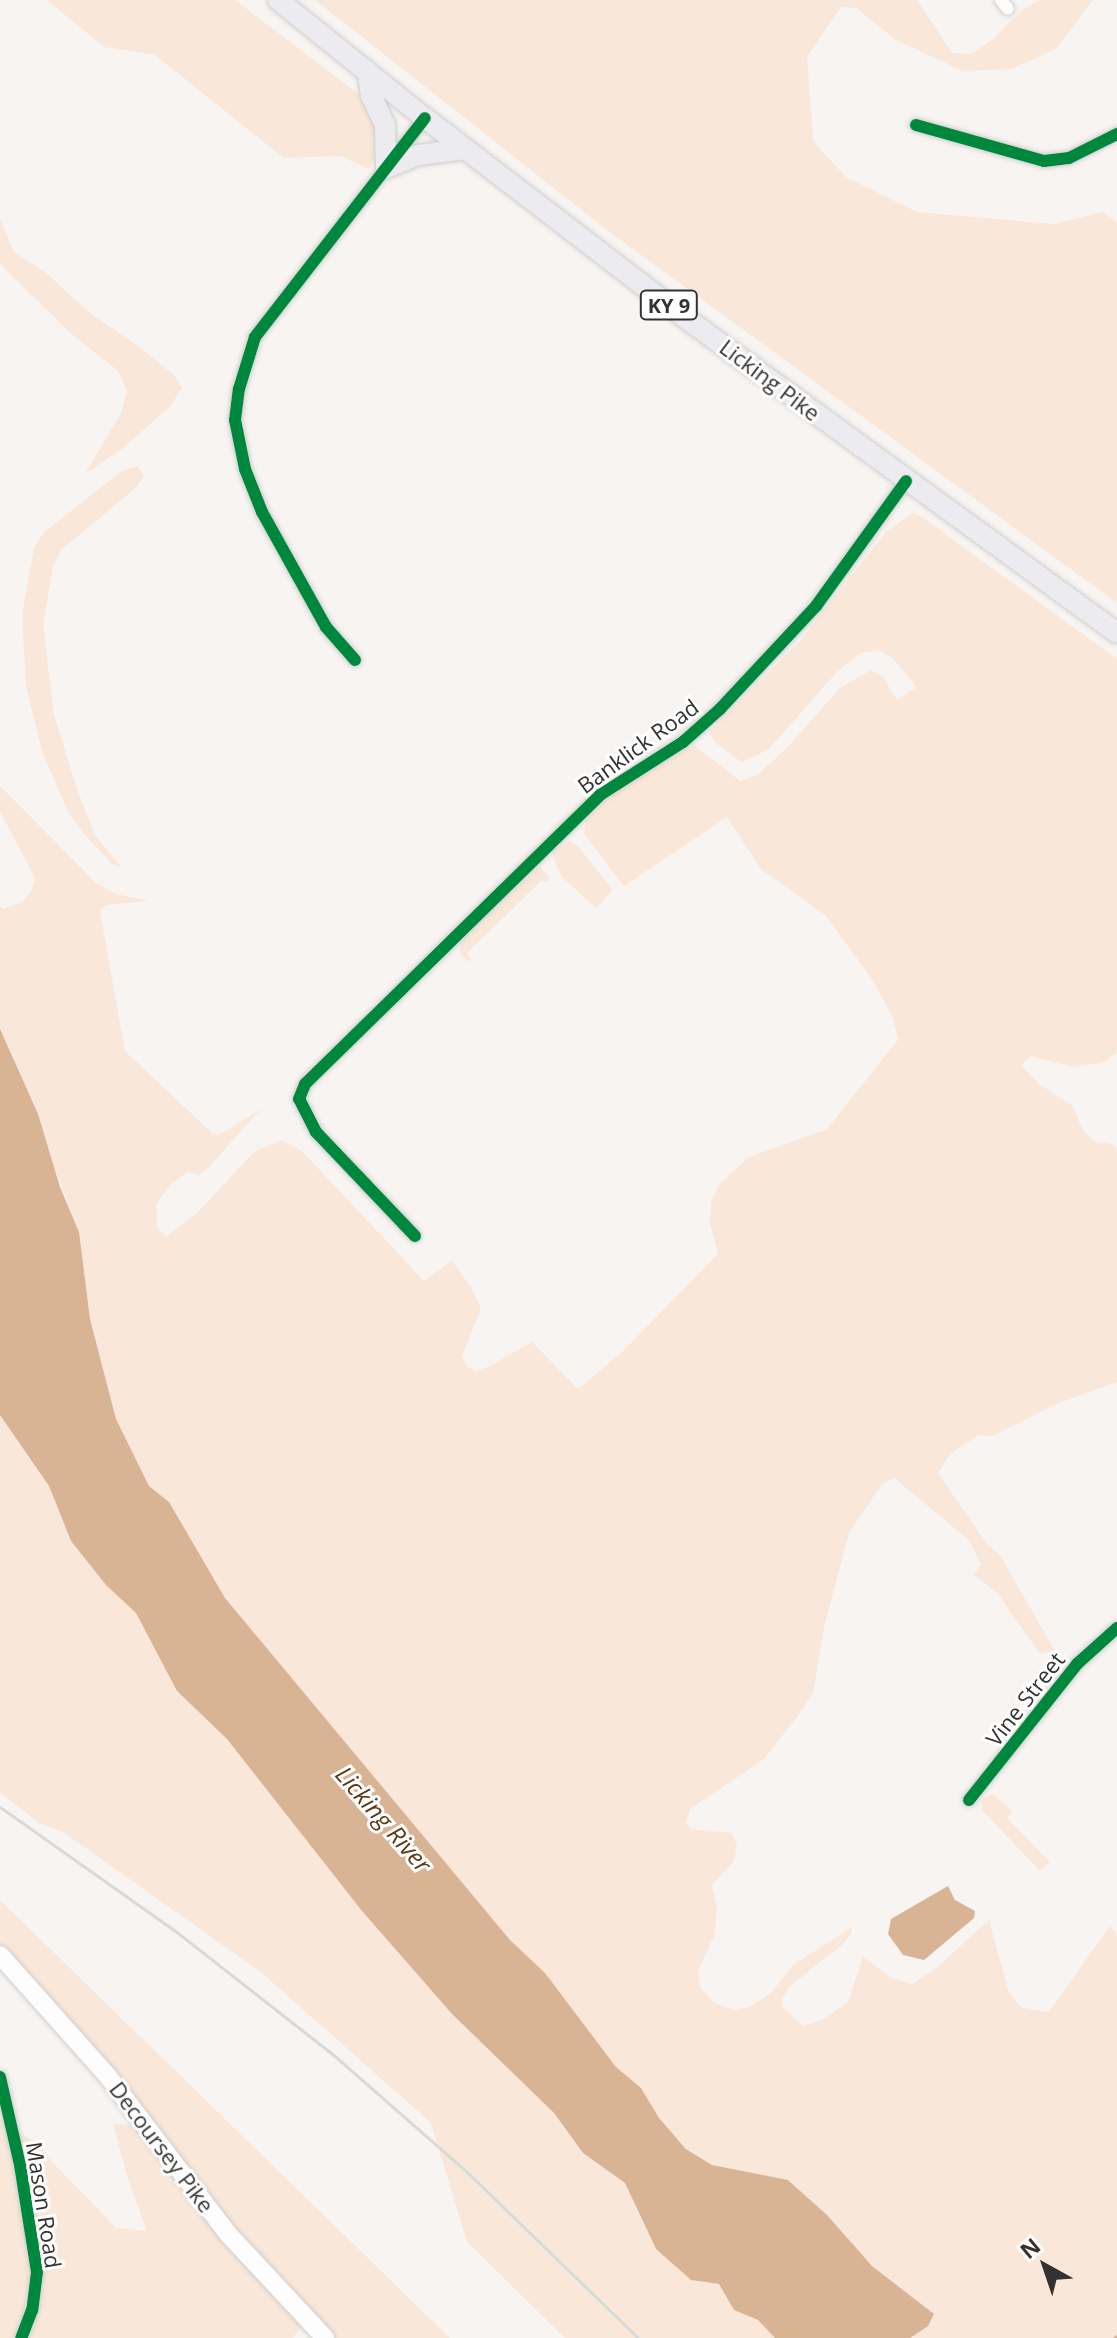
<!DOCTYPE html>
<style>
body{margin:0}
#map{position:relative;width:1117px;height:2338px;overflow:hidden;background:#f7f4f2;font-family:"Open Sans",sans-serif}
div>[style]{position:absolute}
.green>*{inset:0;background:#f9e8da}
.water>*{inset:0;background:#d8b394}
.stream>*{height:3px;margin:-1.5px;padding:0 1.5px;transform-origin:1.5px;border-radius:1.5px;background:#d8b394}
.roads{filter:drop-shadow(0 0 2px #d0cecc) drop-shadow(0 0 2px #d0cecc)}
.street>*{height:12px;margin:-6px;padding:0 6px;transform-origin:6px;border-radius:6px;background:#fefdfd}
.secondary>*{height:18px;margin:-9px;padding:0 9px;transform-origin:9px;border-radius:9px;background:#fefdfd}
.primary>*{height:20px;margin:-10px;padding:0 10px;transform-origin:10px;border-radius:10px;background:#ebebf0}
.rail>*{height:3px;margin:-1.5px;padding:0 1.5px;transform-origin:1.5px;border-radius:1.5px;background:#d9d9d8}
.cycleway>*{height:12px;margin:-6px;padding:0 6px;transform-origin:6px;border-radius:6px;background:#00873e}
span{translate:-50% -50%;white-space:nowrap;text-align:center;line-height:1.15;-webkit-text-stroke:6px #fff;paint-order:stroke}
.shield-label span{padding:2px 6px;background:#fff;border:2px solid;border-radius:6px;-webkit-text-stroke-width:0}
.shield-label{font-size:20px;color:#333231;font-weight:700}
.street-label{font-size:22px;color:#333231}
.water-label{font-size:24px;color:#5a3715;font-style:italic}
.north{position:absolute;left:1005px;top:2226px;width:80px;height:80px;-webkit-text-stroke:6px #fff;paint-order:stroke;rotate:320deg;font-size:22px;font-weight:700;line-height:32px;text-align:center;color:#333231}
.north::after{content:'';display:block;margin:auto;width:28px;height:36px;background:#333231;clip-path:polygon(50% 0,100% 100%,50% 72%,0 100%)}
</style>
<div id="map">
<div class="green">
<div style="clip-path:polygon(47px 0,235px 0,364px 98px,379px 120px,380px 143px,369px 169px,340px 156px,284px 158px,155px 55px,104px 47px)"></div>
<div style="clip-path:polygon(315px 0,917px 0,952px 53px,971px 54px,992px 40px,1023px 9px,1040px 0,1093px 0,1056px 49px,1012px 69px,963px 71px,896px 40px,856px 8px,841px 7px,807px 57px,813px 141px,846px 177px,917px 212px,1054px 224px,1103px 212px,1117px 222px,1117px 603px,607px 230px)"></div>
<div style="clip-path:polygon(0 219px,14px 252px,44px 271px,91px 314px,134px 343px,174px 375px,182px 387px,171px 406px,123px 448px,85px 474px,121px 413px,127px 391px,118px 371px,67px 330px,0 264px)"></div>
<div style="clip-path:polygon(138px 466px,144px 476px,137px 487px,61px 550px,53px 567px,43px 625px,54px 715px,77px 789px,95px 835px,121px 867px,112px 864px,83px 833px,68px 812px,42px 751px,26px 686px,22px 614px,34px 548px,44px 532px,122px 471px)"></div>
<div style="clip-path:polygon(912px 513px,922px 517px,1117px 659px,1117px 1052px,1105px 1062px,1073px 1067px,1031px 1056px,1021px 1065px,1039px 1084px,1073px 1106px,1082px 1129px,1094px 1142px,1110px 1143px,1117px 1149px,1117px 1382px,1054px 1405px,993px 1436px,979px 1435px,951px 1453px,938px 1473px,987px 1544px,1000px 1555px,1055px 1651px,1040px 1654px,998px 1594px,973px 1574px,981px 1565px,969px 1540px,894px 1478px,882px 1484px,849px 1533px,824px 1627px,814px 1690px,803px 1709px,764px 1759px,690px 1809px,686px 1823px,692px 1829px,731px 1833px,737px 1845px,734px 1861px,712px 1885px,717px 1910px,714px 1936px,698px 1971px,700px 1988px,715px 2003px,734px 2010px,749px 2007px,771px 1993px,793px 1965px,852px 1927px,851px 1934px,842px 1945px,790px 1986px,782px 1998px,782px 2007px,803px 2026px,824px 2019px,848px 2002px,863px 1957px,893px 1979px,912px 1984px,935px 1969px,989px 1920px,1009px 1993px,1022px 2008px,1049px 2012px,1110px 1926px,1117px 1934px,1117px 2338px,910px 2338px,933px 2314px,872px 2266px,827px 2215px,789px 2180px,712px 2165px,687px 2149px,659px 2118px,641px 2088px,616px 2067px,545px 1973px,510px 1940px,225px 1598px,169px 1502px,149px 1486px,116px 1419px,90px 1319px,79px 1232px,0 1029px,0 905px,2px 909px,22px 902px,32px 890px,35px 878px,0 812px,0 786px,95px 882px,116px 894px,149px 901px,106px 905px,100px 911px,125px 1051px,213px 1134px,219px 1135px,261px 1109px,210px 1166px,199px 1175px,188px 1172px,172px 1183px,156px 1204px,157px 1227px,166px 1237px,198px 1212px,255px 1151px,282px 1140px,302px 1151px,424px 1281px,452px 1261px,471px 1287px,481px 1309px,462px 1356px,467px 1367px,476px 1371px,490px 1366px,532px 1342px,578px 1389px,620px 1354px,718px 1254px,710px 1224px,711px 1202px,718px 1186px,747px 1158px,827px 1129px,898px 1040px,893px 1018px,872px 979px,825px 915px,761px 869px,727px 817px,624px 886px,584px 834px,586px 816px,623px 787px,694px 745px,740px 781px,757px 775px,787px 748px,840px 688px,871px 670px,883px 677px,897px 700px,917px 687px,892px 658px,879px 650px,860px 653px,836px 673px,768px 750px,741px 762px,716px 743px,709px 732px,799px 642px,886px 532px)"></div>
<div style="clip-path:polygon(569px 841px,578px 846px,613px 890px,596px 908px,562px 877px,556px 864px,553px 852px)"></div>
<div style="clip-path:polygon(539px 867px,549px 876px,549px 882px,541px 881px,467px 953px,472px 960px,467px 961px,461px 955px,460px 941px)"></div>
<div style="clip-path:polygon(0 1415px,49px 1486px,71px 1541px,106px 1585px,136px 1613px,177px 1690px,227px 1739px,362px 1911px,452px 2014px,554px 2113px,583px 2153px,625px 2183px,656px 2249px,691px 2280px,719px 2284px,734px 2310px,758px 2320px,775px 2338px,565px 2338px,467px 2242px,431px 2123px,262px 1973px,63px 1832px,39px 1823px,0 1793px)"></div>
<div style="clip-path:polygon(993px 1794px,1012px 1811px,1007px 1818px,1050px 1862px,1040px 1871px,982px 1810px,982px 1799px)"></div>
<div style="clip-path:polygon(0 1900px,450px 2338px,325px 2338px,306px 2320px,293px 2338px,0 2338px,0 2119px,31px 2140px,116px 2228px,147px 2231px,128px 2179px,113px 2124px,144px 2125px,0 1960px)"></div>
</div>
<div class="water">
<div style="clip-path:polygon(0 1029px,38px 1114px,60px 1187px,79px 1232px,90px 1319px,116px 1419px,149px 1486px,169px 1502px,225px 1598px,510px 1940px,545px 1973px,616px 2067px,641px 2088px,659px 2118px,686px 2149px,712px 2165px,788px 2180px,827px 2215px,872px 2266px,934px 2314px,928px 2326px,910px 2338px,775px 2338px,758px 2320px,734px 2310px,719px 2284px,691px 2280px,656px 2249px,625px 2183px,583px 2153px,554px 2113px,452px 2014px,362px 1911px,227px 1739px,177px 1691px,136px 1613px,106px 1585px,71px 1541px,49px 1486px,0 1415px)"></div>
<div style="clip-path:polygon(948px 1886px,955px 1900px,975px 1911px,974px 1918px,924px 1960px,903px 1955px,888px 1934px,891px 1919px)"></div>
</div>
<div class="stream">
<div style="left:1114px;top:2338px;width:4px;rotate:-34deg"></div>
</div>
<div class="roads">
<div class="street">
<div style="left:1001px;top:0;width:11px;rotate:52deg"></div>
<div style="left:916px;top:125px;width:133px;rotate:15.7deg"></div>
<div style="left:1044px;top:161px;width:25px;rotate:-7deg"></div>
<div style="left:1069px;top:158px;width:54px;rotate:-26.6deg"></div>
<div style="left:355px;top:660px;width:44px;rotate:-131.3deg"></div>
<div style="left:326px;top:627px;width:132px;rotate:-119.1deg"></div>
<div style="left:262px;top:512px;width:46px;rotate:-111.6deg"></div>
<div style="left:245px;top:469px;width:50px;rotate:-101.5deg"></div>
<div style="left:235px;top:420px;width:31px;rotate:-83deg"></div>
<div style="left:239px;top:389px;width:54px;rotate:-72.9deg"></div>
<div style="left:255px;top:337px;width:277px;rotate:-52.2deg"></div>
<div style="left:415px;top:1236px;width:144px;rotate:-133.6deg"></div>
<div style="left:316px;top:1132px;width:37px;rotate:-117deg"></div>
<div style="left:299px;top:1099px;width:16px;rotate:-68deg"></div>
<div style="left:305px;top:1084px;width:413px;rotate:-44.4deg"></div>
<div style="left:600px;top:795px;width:98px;rotate:-32.6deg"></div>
<div style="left:683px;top:742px;width:50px;rotate:-41.7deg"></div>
<div style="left:720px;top:709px;width:141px;rotate:-47deg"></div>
<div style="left:816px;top:606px;width:154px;rotate:-54.2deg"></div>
<div style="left:969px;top:1800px;width:174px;rotate:-51.5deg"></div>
<div style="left:1077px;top:1664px;width:54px;rotate:-42deg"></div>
<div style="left:0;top:2077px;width:90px;rotate:77.2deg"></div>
<div style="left:20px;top:2165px;width:108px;rotate:81deg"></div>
<div style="left:37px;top:2272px;width:38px;rotate:97deg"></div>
<div style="left:32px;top:2310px;width:30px;rotate:111deg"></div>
</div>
<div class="secondary">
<div style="left:0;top:1955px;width:161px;rotate:48.3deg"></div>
<div style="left:107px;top:2075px;width:201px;rotate:52.7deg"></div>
<div style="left:229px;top:2235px;width:141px;rotate:47deg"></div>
</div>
<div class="primary">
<div style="left:278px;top:0;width:189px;rotate:38.8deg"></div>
<div style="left:425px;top:118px;width:340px;rotate:37.5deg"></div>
<div style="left:695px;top:325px;width:522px;rotate:36.12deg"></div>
<div style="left:368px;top:72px;width:23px;rotate:83deg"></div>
<div style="left:371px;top:95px;width:33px;rotate:65deg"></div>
<div style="left:385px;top:125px;width:43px;rotate:88.7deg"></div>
<div style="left:386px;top:168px;width:35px;rotate:-22deg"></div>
<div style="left:419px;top:155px;width:47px;rotate:-7.3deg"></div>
</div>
</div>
<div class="rail">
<div style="left:0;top:1807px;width:218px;rotate:35.3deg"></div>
<div style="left:178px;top:1933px;width:201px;rotate:38.1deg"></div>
<div style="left:336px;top:2057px;width:176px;rotate:41.3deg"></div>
<div style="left:468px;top:2173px;width:237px;rotate:44.1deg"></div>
</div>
<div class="cycleway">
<div style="left:916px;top:125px;width:133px;rotate:15.7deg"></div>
<div style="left:1044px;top:161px;width:25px;rotate:-7deg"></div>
<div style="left:1069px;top:158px;width:54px;rotate:-26.6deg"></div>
<div style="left:355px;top:660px;width:44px;rotate:-131.3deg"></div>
<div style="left:326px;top:627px;width:132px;rotate:-119.1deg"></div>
<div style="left:262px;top:512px;width:46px;rotate:-111.6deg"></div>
<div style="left:245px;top:469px;width:50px;rotate:-101.5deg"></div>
<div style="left:235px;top:420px;width:31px;rotate:-83deg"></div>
<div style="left:239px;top:389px;width:54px;rotate:-72.9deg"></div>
<div style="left:255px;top:337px;width:277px;rotate:-52.2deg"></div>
<div style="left:415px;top:1236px;width:144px;rotate:-133.6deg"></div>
<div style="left:316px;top:1132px;width:37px;rotate:-117deg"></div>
<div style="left:299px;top:1099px;width:16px;rotate:-68deg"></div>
<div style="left:305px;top:1084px;width:413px;rotate:-44.4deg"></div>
<div style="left:600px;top:795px;width:98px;rotate:-32.6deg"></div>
<div style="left:683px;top:742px;width:50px;rotate:-41.7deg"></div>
<div style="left:720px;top:709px;width:141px;rotate:-47deg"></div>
<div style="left:816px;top:606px;width:154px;rotate:-54.2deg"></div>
<div style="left:969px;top:1800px;width:174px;rotate:-51.5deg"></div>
<div style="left:1077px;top:1664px;width:54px;rotate:-42deg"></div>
<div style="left:0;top:2077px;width:90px;rotate:77.2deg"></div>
<div style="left:20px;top:2165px;width:108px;rotate:81deg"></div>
<div style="left:37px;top:2272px;width:38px;rotate:97deg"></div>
<div style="left:32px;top:2310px;width:30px;rotate:111deg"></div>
</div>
<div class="shield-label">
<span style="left:669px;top:305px">KY 9</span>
</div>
<div class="street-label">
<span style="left:770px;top:380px;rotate:37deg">Licking Pike</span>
<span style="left:638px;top:746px;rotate:-36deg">Banklick Road</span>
<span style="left:1025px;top:1699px;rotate:-52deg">Vine Street</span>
<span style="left:162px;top:2147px;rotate:53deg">Decoursey Pike</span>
<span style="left:44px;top:2205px;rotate:81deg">Mason Road</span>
</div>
<div class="water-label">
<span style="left:384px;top:1819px;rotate:49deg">Licking River</span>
</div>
<div class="north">N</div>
</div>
